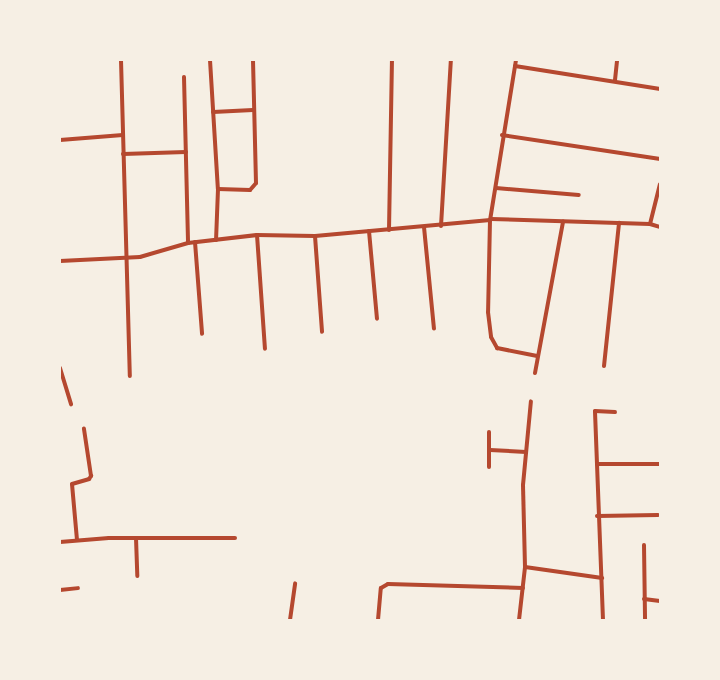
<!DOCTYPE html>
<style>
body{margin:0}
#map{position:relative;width:720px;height:680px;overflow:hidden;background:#f6efe4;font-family:"DM Sans",sans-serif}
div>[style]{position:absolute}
.minor>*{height:4px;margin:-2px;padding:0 2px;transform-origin:2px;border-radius:2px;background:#b5482f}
span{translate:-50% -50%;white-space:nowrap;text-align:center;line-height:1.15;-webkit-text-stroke:4px #f6efe4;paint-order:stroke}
.frame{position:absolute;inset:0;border:61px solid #f6efe4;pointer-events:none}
</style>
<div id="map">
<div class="minor">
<div style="left:121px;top:60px;width:316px;rotate:88.4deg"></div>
<div style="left:210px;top:60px;width:129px;rotate:86.5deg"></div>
<div style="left:218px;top:189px;width:51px;rotate:92.2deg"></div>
<div style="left:516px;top:60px;width:162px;rotate:99.2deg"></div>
<div style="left:490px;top:220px;width:92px;rotate:91.2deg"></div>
<div style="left:488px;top:312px;width:25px;rotate:83deg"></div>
<div style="left:491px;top:337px;width:13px;rotate:61deg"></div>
<div style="left:497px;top:348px;width:41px;rotate:11.3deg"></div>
<div style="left:515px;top:66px;width:147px;rotate:9deg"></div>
<div style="left:184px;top:77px;width:166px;rotate:88.6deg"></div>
<div style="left:615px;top:80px;width:20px;rotate:-84deg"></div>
<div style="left:213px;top:112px;width:40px;rotate:-2.9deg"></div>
<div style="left:502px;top:135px;width:160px;rotate:8.6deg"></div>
<div style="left:60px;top:140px;width:63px;rotate:-4.5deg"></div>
<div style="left:123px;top:154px;width:63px;rotate:-1.8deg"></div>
<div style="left:496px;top:188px;width:83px;rotate:4.8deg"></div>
<div style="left:218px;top:189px;width:32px;rotate:2deg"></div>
<div style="left:250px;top:190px;width:9px;rotate:-49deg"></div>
<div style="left:256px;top:183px;width:123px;rotate:-91.4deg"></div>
<div style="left:491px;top:219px;width:159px;rotate:1.8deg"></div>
<div style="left:650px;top:224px;width:41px;rotate:-76deg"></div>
<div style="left:650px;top:224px;width:10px;rotate:17deg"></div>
<div style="left:441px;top:226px;width:166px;rotate:-86.6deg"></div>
<div style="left:424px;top:227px;width:102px;rotate:84.4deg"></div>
<div style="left:389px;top:230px;width:170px;rotate:-89deg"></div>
<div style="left:369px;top:231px;width:88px;rotate:84.8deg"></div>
<div style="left:257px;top:235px;width:114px;rotate:86deg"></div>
<div style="left:315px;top:236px;width:96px;rotate:85.8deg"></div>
<div style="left:195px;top:242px;width:92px;rotate:85.6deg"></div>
<div style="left:60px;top:261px;width:80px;rotate:-2.9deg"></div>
<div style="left:140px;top:257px;width:50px;rotate:-16.3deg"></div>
<div style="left:188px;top:243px;width:69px;rotate:-6.6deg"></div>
<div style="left:257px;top:235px;width:58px;rotate:1deg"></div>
<div style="left:315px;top:236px;width:176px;rotate:-5.2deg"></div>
<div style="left:604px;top:366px;width:144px;rotate:-84deg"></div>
<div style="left:60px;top:368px;width:38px;rotate:73deg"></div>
<div style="left:535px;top:373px;width:154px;rotate:-79.5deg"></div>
<div style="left:490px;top:450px;width:36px;rotate:3deg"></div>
<div style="left:597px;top:464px;width:63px"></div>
<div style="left:489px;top:467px;width:35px;rotate:-90deg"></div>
<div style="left:597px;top:516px;width:61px;rotate:-0.9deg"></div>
<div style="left:136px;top:538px;width:38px;rotate:88deg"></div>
<div style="left:77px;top:540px;width:56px;rotate:-95.1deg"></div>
<div style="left:72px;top:484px;width:18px;rotate:-16deg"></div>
<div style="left:89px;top:479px;width:4px;rotate:-56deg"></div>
<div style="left:91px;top:476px;width:48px;rotate:-98.5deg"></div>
<div style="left:60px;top:542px;width:49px;rotate:-4.7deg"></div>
<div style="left:109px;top:538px;width:126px"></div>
<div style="left:644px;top:545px;width:75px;rotate:89.2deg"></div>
<div style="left:525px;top:567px;width:78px;rotate:8.1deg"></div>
<div style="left:60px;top:590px;width:18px;rotate:-6deg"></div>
<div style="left:644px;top:599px;width:16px;rotate:7deg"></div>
<div style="left:290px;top:620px;width:37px;rotate:-82deg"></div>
<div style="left:378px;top:620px;width:32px;rotate:-85deg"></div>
<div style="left:381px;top:588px;width:8px;rotate:-30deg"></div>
<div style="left:388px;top:584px;width:135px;rotate:1.7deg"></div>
<div style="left:519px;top:620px;width:53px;rotate:-83.5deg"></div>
<div style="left:525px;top:567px;width:82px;rotate:-91.4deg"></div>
<div style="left:523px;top:485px;width:84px;rotate:-84.6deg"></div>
<div style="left:603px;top:620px;width:209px;rotate:-92.2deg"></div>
<div style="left:595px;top:411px;width:20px;rotate:3deg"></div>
</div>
<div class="frame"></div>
</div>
